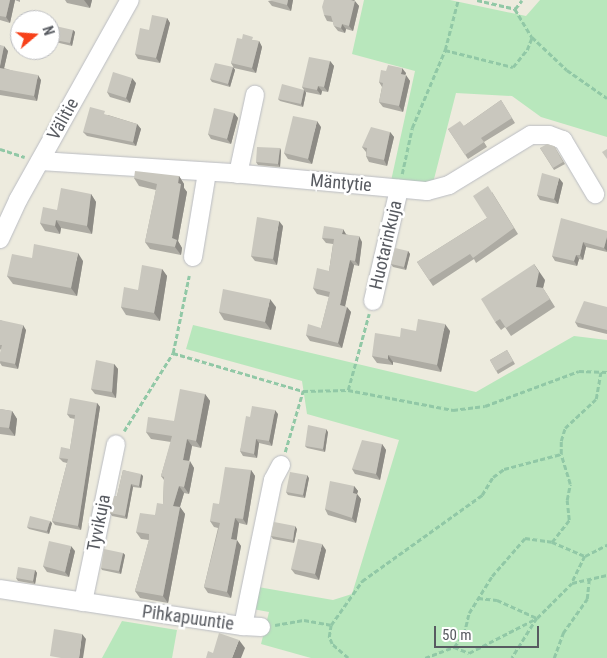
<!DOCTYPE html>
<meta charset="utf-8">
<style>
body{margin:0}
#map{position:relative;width:607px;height:658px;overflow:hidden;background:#edebde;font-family:"Roboto Condensed",sans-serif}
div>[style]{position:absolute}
.green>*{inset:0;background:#b8e7bc}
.path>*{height:2.5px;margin-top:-1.25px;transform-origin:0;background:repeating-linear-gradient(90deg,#91c8a6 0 5px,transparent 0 7.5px)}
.roads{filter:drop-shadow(0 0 1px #babcc2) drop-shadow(0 0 1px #babcc2)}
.minor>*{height:18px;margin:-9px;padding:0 9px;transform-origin:9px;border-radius:9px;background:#fff}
.wall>*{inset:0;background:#adaba3}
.shaded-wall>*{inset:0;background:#8d8b85}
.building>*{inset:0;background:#c9c7be}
span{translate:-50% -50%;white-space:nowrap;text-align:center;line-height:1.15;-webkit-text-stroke:5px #fff;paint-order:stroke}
.street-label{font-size:18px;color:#585b61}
.north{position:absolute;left:10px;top:10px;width:50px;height:50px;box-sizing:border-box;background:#fff;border:1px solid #bcbdc0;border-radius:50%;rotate:72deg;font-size:14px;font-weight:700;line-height:20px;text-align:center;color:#585b61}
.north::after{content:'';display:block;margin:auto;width:18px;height:22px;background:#f7411a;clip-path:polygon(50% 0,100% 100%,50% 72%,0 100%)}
.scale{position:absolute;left:434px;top:626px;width:105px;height:22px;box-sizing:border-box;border:2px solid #585b61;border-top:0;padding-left:6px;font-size:15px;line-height:18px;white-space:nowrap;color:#585b61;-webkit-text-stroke:4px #fff;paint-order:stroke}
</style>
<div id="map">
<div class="green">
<div style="clip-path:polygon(364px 0,450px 0,526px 16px,540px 0,607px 0,607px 137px,541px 117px,512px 96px,456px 93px,433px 183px,391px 181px,415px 71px,352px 54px)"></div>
<div style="clip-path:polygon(193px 325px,476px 392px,574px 336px,607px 340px,607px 658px,311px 658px,261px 644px,269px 612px,253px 609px,258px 587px,333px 600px,352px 594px,399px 440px,307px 414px,302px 381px,186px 349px)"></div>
<div style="clip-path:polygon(122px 621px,177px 630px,172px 658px,102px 658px)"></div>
</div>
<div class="path">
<div style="left:477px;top:0;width:39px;rotate:13deg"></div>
<div style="left:515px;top:9px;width:11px;rotate:-52deg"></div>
<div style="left:515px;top:9px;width:33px;rotate:59deg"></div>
<div style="left:532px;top:37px;width:48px;rotate:43.3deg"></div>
<div style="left:567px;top:70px;width:49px;rotate:35deg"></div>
<div style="left:445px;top:50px;width:70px;rotate:14deg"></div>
<div style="left:513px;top:67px;width:22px;rotate:-51deg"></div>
<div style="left:527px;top:50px;width:14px;rotate:-69deg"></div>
<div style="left:0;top:149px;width:26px;rotate:18deg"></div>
<div style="left:402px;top:174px;width:47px;rotate:-77.7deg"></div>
<div style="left:412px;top:128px;width:85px;rotate:-67.1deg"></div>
<div style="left:445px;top:50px;width:52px;rotate:-75.4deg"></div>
<div style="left:173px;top:353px;width:135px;rotate:16.3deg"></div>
<div style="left:303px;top:391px;width:45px;rotate:-1.3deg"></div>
<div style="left:348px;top:390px;width:107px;rotate:10.8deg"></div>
<div style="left:453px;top:410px;width:32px;rotate:-7deg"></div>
<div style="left:485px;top:406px;width:100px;rotate:-20.4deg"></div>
<div style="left:579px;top:371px;width:28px;rotate:2deg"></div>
<div style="left:348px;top:390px;width:79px;rotate:-74.6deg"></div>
<div style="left:124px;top:431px;width:92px;rotate:-57.9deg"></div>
<div style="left:173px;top:353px;width:79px;rotate:-78.3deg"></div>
<div style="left:285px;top:452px;width:64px;rotate:-73.6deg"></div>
<div style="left:552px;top:542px;width:36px;rotate:23deg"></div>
<div style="left:585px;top:556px;width:30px;rotate:116deg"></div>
<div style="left:585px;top:556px;width:25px;rotate:-27deg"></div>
<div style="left:478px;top:598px;width:19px;rotate:6deg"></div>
<div style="left:497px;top:600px;width:44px;rotate:24.2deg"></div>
<div style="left:537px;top:618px;width:47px;rotate:122deg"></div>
<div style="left:275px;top:625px;width:29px;rotate:-10deg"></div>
<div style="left:304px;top:620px;width:27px;rotate:10deg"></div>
<div style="left:454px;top:647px;width:16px;rotate:22deg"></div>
<div style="left:469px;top:653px;width:76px;rotate:-27.2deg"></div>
<div style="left:537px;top:618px;width:49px;rotate:-45deg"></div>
<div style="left:572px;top:583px;width:36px;rotate:-13deg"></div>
<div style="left:348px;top:658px;width:21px;rotate:-139deg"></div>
<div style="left:332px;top:644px;width:8px;rotate:-113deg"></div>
<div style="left:329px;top:637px;width:12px;rotate:-81deg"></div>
<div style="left:331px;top:625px;width:54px;rotate:-54.8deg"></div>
<div style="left:362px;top:581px;width:148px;rotate:-35.6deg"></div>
<div style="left:482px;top:495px;width:21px;rotate:-59deg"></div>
<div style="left:493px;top:477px;width:14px;rotate:-36deg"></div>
<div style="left:504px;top:469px;width:59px;rotate:-14.7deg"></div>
<div style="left:425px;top:658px;width:31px;rotate:-21deg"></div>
<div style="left:454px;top:647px;width:16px;rotate:-52deg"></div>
<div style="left:464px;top:634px;width:22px;rotate:-77deg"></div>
<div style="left:469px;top:613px;width:44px;rotate:-58.1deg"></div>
<div style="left:492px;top:576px;width:50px;rotate:-49deg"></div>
<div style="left:525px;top:538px;width:27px;rotate:8deg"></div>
<div style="left:552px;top:542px;width:28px;rotate:-52deg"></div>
<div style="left:569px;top:520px;width:20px;rotate:-96deg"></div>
<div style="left:567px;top:500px;width:16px;rotate:-79deg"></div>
<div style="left:570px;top:484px;width:31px;rotate:-107deg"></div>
<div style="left:561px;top:454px;width:13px;rotate:-90deg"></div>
<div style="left:561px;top:441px;width:14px;rotate:-73deg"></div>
<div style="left:565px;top:428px;width:42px;rotate:-43.1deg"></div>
<div style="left:596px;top:399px;width:27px;rotate:-80deg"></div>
<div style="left:554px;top:658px;width:27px;rotate:-70deg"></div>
<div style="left:563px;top:633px;width:42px;rotate:-54.8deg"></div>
<div style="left:587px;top:599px;width:19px;rotate:-84deg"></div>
</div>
<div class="roads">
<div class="minor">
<div style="left:40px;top:161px;width:192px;rotate:3.6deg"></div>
<div style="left:232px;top:173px;width:196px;rotate:5.3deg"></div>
<div style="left:427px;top:191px;width:23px;rotate:-15deg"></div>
<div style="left:449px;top:185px;width:96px;rotate:-31.4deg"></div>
<div style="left:531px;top:135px;width:18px"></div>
<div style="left:549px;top:135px;width:15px;rotate:20deg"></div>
<div style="left:563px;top:140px;width:63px;rotate:59.3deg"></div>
<div style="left:238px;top:174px;width:81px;rotate:-77.9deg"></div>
<div style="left:0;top:239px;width:43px;rotate:-65.2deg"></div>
<div style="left:18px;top:200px;width:229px;rotate:-60.8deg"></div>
<div style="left:193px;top:257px;width:86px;rotate:-80.6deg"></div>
<div style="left:373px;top:301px;width:115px;rotate:-76.9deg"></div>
<div style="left:0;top:589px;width:246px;rotate:8.7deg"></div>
<div style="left:243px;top:626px;width:149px;rotate:-78.4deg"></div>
<div style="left:273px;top:480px;width:17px;rotate:-62deg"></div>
<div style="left:83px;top:602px;width:161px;rotate:-78.2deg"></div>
<div style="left:243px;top:626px;width:18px;rotate:3deg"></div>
</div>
</div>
<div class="wall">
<div style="clip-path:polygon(0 0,20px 0,20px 2px,15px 0,10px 23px,0 20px)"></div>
<div style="clip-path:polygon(65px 0,92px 0,90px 8px,67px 3px)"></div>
<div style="clip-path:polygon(293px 0,291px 11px,272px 6px,268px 1px)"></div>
<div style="clip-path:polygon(324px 0,354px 0,359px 6px,353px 31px,346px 29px,345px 33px,338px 31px,334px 26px,333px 22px,327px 21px,324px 15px)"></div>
<div style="clip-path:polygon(167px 18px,170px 23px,160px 63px,138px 59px,135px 54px)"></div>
<div style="clip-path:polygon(73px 30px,75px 32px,72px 46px,51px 41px,50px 40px,50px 32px)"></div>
<div style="clip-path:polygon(242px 39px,259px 41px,262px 47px,256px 73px,234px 68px,231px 63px)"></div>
<div style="clip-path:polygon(0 45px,8px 51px,4px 68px,41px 80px,37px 101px,0 95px)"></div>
<div style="clip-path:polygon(330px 61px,334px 66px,328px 92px,322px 91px,321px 95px,306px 92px,306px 93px,303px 107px,280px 101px,278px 99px,304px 90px,302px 87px)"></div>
<div style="clip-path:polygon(233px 67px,235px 70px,230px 87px,212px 82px,210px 79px)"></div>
<div style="clip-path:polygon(386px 71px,406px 73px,405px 75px,410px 81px,403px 112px,383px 107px,379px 102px,382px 87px,379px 82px)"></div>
<div style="clip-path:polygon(136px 83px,130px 103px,110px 97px,107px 92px)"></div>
<div style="clip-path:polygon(501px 100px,515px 123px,484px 142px,487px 147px,468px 159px,448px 129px,464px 126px)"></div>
<div style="clip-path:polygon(234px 113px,238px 118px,231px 144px,211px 139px,208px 134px)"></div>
<div style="clip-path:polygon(108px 115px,137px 124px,141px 129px,136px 146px,87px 136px,83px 132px)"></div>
<div style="clip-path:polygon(321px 127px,312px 164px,288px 159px,284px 153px)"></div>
<div style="clip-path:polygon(390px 132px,394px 137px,387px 166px,369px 162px,366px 156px,366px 152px,362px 147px)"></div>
<div style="clip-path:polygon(554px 146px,565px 164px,554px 170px,540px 148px)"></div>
<div style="clip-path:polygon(280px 148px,281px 151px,280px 167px,258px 165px,256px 162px)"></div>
<div style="clip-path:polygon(179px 176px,184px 184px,184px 188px,187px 192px,178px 241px,182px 248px,181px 255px,150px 249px,145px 242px,156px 190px,139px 186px,134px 178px)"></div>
<div style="clip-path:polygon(563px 183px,558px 204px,540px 200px,537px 195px)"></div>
<div style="clip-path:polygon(492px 192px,518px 234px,476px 263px,474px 259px,433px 286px,417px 262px,487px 218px)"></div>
<div style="clip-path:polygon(91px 194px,96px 202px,92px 234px,61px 228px,60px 234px,45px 231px,40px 223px,57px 210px)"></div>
<div style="clip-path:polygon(283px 226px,277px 265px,255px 261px,251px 256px)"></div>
<div style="clip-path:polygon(607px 231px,607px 252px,586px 247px,583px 260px,579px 259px,577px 266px,555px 261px,552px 256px)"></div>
<div style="clip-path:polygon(346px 234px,362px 242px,359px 266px,354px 265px,345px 306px,351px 312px,342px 348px,310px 341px,306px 335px,321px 328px,329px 297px,317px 294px,313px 288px,329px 271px,333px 244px,326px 243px,322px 238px)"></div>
<div style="clip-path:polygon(408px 251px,410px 254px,406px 270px,393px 267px,391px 264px)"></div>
<div style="clip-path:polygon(32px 258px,83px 261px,77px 296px,13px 284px,7px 276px)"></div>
<div style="clip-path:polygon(162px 269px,167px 276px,160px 321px,126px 315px,121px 307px,138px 290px)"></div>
<div style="clip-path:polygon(545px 280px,543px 288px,555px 307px,511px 336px,505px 327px,501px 330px,495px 322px)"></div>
<div style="clip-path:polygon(276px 307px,271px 330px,224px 320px,219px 312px)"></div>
<div style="clip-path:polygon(607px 307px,607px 334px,578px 327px,575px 322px)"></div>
<div style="clip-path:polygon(0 320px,26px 330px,18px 369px,2px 366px,0 363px,1px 350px,0 349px)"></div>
<div style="clip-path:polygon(416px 331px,450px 331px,441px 372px,393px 362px,393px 365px,377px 363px,372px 356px,400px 337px)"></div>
<div style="clip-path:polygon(507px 350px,515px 364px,498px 374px,490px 360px)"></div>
<div style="clip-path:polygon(114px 364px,118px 369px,116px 398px,95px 394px,91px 389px)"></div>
<div style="clip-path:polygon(205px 394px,210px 401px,201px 448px,192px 446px,189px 461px,194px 468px,189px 494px,184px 493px,180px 507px,185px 514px,168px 603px,140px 598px,135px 591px,149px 540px,141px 539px,136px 532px,155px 515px,163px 504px,164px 480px,161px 476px,171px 442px,151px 439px,146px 432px,174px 421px)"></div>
<div style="clip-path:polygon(97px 403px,100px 407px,81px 530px,55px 525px,52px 521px,67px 463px,63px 462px,59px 458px,70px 449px,75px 419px,70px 418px,67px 414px)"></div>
<div style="clip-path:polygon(0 409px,12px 411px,17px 419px,15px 436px,0 434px)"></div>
<div style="clip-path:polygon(278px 414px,272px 446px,259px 443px,257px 458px,243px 456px,240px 451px,250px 417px)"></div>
<div style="clip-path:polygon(328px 432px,325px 452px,307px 448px,305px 446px)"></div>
<div style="clip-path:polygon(382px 444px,386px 450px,380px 480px,355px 474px,352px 469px)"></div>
<div style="clip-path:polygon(123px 470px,143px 476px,141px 488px,133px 487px,127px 519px,112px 516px,110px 513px,117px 496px)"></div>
<div style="clip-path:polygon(251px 470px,255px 476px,247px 525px,239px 523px,236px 540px,241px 546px,231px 598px,208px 593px,204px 587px,218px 528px,214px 527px,210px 521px,219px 504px)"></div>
<div style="clip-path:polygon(309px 478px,305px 498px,288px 495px,286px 492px)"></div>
<div style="clip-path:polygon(354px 486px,358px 491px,357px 494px,361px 499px,356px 523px,328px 515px,325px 509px)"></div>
<div style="clip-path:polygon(52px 523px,49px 534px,29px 529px,27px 527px)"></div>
<div style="clip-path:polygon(297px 529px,294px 543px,273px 539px,271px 536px)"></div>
<div style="clip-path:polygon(326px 550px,319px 580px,295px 574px,291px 569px)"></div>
<div style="clip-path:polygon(75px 551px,69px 577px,47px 572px,43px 566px)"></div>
<div style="clip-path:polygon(123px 553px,125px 555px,121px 574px,102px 570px,101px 568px)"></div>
<div style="clip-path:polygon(35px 570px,37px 573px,35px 584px,18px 581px,16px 578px)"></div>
</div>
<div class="shaded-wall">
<div style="clip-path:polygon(10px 0,15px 0,10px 23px,6px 17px)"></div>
<div style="clip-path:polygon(84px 0,92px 0,90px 8px)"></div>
<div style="clip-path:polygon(288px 0,293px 0,291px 11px,287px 5px)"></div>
<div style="clip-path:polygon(351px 0,354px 0,359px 6px,353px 31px,349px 26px)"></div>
<div style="clip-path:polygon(167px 18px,170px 23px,160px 63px,156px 58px)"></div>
<div style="clip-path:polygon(342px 24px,346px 29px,345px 33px,341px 28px)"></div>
<div style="clip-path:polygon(73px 30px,75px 32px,72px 46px,70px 43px)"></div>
<div style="clip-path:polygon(259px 41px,262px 47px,256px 73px,252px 68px)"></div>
<div style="clip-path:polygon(4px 46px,8px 51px,3px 73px,0 68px,0 66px)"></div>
<div style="clip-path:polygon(330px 61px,334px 66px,328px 92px,324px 87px)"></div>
<div style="clip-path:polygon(233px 67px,235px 70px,230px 87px,228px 84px)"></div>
<div style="clip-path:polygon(402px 68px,406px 73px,404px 79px,401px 74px)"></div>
<div style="clip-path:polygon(38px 75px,41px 80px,37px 101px,34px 96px)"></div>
<div style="clip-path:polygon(406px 75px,410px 81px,403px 112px,399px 106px)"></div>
<div style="clip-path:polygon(132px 78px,136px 83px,130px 103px,126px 98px)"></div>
<div style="clip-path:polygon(318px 86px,322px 91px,321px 95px,317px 90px)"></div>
<div style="clip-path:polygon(304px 90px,306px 93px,303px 107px,301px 104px)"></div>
<div style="clip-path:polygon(234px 113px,238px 118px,231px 144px,227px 139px)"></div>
<div style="clip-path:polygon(317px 121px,321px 127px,312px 164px,308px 159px)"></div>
<div style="clip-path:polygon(137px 124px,141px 129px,136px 146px,133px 142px)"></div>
<div style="clip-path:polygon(390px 132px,394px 137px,387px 166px,384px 160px)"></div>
<div style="clip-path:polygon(280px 148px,281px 151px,280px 167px,278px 164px)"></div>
<div style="clip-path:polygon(179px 176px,184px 184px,184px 188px,187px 192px,178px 241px,182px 248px,181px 255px,175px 247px,172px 238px)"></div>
<div style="clip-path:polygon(559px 178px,563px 183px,558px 204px,554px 199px)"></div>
<div style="clip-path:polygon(91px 194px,96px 202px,92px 234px,87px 226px)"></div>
<div style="clip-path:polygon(56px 220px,61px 228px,60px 234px,55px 226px)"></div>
<div style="clip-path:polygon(279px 221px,283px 226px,277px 265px,273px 259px)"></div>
<div style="clip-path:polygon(343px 229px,346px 234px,345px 239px,342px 234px)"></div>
<div style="clip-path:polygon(359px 236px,362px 242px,359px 266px,355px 261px)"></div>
<div style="clip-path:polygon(607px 237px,607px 251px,604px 248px)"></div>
<div style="clip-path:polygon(583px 242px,586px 247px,583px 260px,580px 255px)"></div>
<div style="clip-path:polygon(408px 251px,410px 254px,406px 270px,404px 267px)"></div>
<div style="clip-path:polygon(78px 253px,83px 261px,77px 296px,71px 288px)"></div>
<div style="clip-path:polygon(576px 255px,579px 259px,577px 266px,574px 261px)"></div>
<div style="clip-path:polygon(350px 260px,354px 265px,344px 311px,340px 305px)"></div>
<div style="clip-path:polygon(534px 264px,545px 280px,543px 288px,555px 307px,543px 288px,536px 287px)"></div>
<div style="clip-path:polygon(162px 269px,167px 276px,160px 321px,154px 313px)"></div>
<div style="clip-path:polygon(270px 299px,276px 307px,271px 330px,265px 322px)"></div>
<div style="clip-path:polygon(347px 307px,351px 312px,342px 348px,338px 343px)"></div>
<div style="clip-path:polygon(445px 324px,450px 331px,441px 372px,437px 365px)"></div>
<div style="clip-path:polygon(23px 325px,26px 330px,18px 369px,15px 364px)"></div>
<div style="clip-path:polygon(388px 355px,393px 362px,393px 365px,388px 359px)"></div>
<div style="clip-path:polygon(114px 364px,118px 369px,116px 398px,112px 392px)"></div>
<div style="clip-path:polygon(205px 394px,210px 401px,201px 448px,196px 441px)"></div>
<div style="clip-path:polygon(97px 403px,100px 407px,81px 530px,78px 526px)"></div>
<div style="clip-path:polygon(275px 410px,278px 414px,272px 446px,269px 441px)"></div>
<div style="clip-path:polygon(12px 411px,17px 419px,15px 436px,9px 428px)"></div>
<div style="clip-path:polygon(326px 429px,328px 432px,325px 452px,323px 449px)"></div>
<div style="clip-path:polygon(187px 439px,192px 446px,188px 467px,183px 460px)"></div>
<div style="clip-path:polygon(256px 439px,259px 443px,257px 458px,254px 454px)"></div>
<div style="clip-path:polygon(382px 444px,386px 450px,380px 480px,376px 474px)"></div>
<div style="clip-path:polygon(190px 461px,194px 468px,189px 494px,184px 487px)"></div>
<div style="clip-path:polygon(251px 470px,255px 476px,247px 525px,243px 519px)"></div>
<div style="clip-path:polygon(141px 474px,143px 476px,141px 488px,139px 486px)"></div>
<div style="clip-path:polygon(307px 475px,309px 478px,305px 498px,303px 495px)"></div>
<div style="clip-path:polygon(131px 484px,133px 487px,127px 519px,125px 516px)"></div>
<div style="clip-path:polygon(179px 486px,184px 493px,178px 513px,173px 506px)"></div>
<div style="clip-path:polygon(354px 486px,358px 491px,357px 494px,361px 499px,356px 523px,352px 518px,353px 493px)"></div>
<div style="clip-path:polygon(180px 507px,185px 514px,168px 603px,163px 596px)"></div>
<div style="clip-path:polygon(235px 518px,239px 523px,236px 545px,231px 539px)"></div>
<div style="clip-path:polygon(50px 521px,52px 523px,49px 534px,47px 531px)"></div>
<div style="clip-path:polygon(295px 526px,297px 529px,294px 543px,293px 540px)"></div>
<div style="clip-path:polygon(237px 540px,241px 546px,231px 598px,227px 592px)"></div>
<div style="clip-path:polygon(322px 544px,326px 550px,319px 580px,315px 574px)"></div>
<div style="clip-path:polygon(71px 546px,75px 551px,69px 577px,65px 572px)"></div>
<div style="clip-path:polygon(123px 553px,125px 555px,121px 574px,119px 571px)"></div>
<div style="clip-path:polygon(35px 570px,37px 573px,35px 584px,33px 581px)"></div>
<div style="clip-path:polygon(82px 634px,86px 639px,83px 658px,79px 658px)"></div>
<div style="clip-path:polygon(239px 640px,245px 648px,241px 658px,232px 658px)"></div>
</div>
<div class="building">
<div style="clip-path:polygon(0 0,10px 0,6px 17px,0 16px)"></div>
<div style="clip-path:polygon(268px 0,288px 0,287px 5px)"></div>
<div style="clip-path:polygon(324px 0,351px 0,355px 1px,349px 26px,342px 24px,341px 28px,334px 26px,331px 16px,324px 15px,322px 7px)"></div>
<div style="clip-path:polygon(152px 15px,167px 18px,156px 58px,135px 54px,140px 28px,149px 30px)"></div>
<div style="clip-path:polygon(51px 25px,73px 30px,70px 43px,50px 39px,50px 32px)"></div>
<div style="clip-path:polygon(243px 34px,253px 37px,252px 40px,259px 41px,252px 68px,231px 63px,237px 38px,242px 39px)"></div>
<div style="clip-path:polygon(0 45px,4px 46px,0 66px)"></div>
<div style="clip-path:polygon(309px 57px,330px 61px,324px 87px,318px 86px,317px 90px,302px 87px)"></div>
<div style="clip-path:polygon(215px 63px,233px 67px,228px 84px,210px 79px)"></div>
<div style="clip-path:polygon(388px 65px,402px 68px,401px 74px,406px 75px,399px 106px,379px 102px,383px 83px,379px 82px,381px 70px,386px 71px)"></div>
<div style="clip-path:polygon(0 68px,38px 75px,34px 96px,0 90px)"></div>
<div style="clip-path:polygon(113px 72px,132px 78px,126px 98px,107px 92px)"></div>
<div style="clip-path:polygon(282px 84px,304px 90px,301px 104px,278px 99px)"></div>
<div style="clip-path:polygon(501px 100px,512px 118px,481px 138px,484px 142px,465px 155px,448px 129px,460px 121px,464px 126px)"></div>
<div style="clip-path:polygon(90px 107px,105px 111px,104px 114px,137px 124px,133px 142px,83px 132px)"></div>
<div style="clip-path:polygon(214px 108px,234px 113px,227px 139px,208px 134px)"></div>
<div style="clip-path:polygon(293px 116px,317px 121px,308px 159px,284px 153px)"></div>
<div style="clip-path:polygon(371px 127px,390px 132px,384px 160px,366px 156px,367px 148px,362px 147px)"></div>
<div style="clip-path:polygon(547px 144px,554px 146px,563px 162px,553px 168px,540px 148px)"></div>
<div style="clip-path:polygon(257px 147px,280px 148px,278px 164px,256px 162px)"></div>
<div style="clip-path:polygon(607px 149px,607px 159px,602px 152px)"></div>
<div style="clip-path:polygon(135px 171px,179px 176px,178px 183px,181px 184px,172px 238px,177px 240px,175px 247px,145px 242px,157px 184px,134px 178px)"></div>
<div style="clip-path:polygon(542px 173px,559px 178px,554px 199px,537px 195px)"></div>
<div style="clip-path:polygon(488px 186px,514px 228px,473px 258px,470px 254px,429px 280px,417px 262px,487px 218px,473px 196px)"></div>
<div style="clip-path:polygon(61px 188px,91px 194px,87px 226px,56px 220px,55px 226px,40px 223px,43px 207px,57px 210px)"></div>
<div style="clip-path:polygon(257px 217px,279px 221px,273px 259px,251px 256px)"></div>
<div style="clip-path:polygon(561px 218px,607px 231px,607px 237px,604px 248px,583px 242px,580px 255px,576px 255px,574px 261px,552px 256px)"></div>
<div style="clip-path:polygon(324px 226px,343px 229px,342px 234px,359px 236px,355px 261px,350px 260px,340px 305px,347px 307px,338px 343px,306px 335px,308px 324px,321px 328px,330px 292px,313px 288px,317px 268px,329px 271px,334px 239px,322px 238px)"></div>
<div style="clip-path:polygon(34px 244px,78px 253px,71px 288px,7px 276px,12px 254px,32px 258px)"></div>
<div style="clip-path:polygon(395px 248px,408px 251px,404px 267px,391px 264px)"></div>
<div style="clip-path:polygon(534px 264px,539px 272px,536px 287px,543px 288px,550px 299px,506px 328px,500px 319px,495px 322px,481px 299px)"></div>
<div style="clip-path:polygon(142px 265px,162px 269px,154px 313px,121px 307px,124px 287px,138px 290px)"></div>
<div style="clip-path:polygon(223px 289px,270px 299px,265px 322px,219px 312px)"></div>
<div style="clip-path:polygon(584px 301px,607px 307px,607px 330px,575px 322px)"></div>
<div style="clip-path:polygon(418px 319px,445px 324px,437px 365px,388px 355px,388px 359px,372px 356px,375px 333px,400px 337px,401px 328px,416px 331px)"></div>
<div style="clip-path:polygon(0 320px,23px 325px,15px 364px,0 361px,0 353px,2px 345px,0 345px)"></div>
<div style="clip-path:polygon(507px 350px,513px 361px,496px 371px,490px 360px)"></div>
<div style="clip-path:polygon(96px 360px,114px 364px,112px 392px,91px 389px)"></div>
<div style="clip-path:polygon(180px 389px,205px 394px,196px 441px,187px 439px,183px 460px,190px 461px,184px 487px,179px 486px,173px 506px,180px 507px,163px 596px,135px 591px,149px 539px,149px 534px,136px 532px,140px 513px,155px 515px,157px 503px,163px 504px,164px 477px,161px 476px,172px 436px,146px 432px,148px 417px,174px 421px)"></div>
<div style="clip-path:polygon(70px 398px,97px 403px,78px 526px,52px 521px,68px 459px,59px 458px,61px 447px,70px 449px,75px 415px,67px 414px)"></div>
<div style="clip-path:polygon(252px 406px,275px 410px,269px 441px,256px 439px,254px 454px,240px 451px,246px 416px,250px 417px)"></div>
<div style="clip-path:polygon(0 409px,12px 411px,9px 428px,0 427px)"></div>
<div style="clip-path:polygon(308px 425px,326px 429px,323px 449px,305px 446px)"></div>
<div style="clip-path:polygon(362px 440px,382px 444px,376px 474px,352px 469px)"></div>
<div style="clip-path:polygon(225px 467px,251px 470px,243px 519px,235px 518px,231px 539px,237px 540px,227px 592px,204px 587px,220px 523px,210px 521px,213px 503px,219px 504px)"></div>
<div style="clip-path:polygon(123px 470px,141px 474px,139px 486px,131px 484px,125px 516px,110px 513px,114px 496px,117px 496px)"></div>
<div style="clip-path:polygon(290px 472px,307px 475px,303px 495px,286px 492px)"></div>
<div style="clip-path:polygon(330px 481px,354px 486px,353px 493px,357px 494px,352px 518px,325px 509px)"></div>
<div style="clip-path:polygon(30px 516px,50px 521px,47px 531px,27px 527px)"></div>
<div style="clip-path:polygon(274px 522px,295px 526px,293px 540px,271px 536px)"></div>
<div style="clip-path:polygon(298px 539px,322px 544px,315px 574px,291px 569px)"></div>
<div style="clip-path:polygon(49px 541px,71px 546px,65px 572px,43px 566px)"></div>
<div style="clip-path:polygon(104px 549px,123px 553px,119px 571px,101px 568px)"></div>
<div style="clip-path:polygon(18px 567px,35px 570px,33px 581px,16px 578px)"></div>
<div style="clip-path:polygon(54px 629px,82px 634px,79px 658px,61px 658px,50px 656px)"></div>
<div style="clip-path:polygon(219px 633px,239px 640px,232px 658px,206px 658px,208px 651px,213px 653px)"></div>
</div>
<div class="street-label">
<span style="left:63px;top:119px;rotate:-61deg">Välitie</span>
<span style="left:341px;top:183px;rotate:5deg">Mäntytie</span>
<span style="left:386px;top:245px;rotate:-77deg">Huotarinkuja</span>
<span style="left:99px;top:523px;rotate:-79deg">Tyvikuja</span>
<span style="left:188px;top:618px;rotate:8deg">Pihkapuuntie</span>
</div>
<div class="north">N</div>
<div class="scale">50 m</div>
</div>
